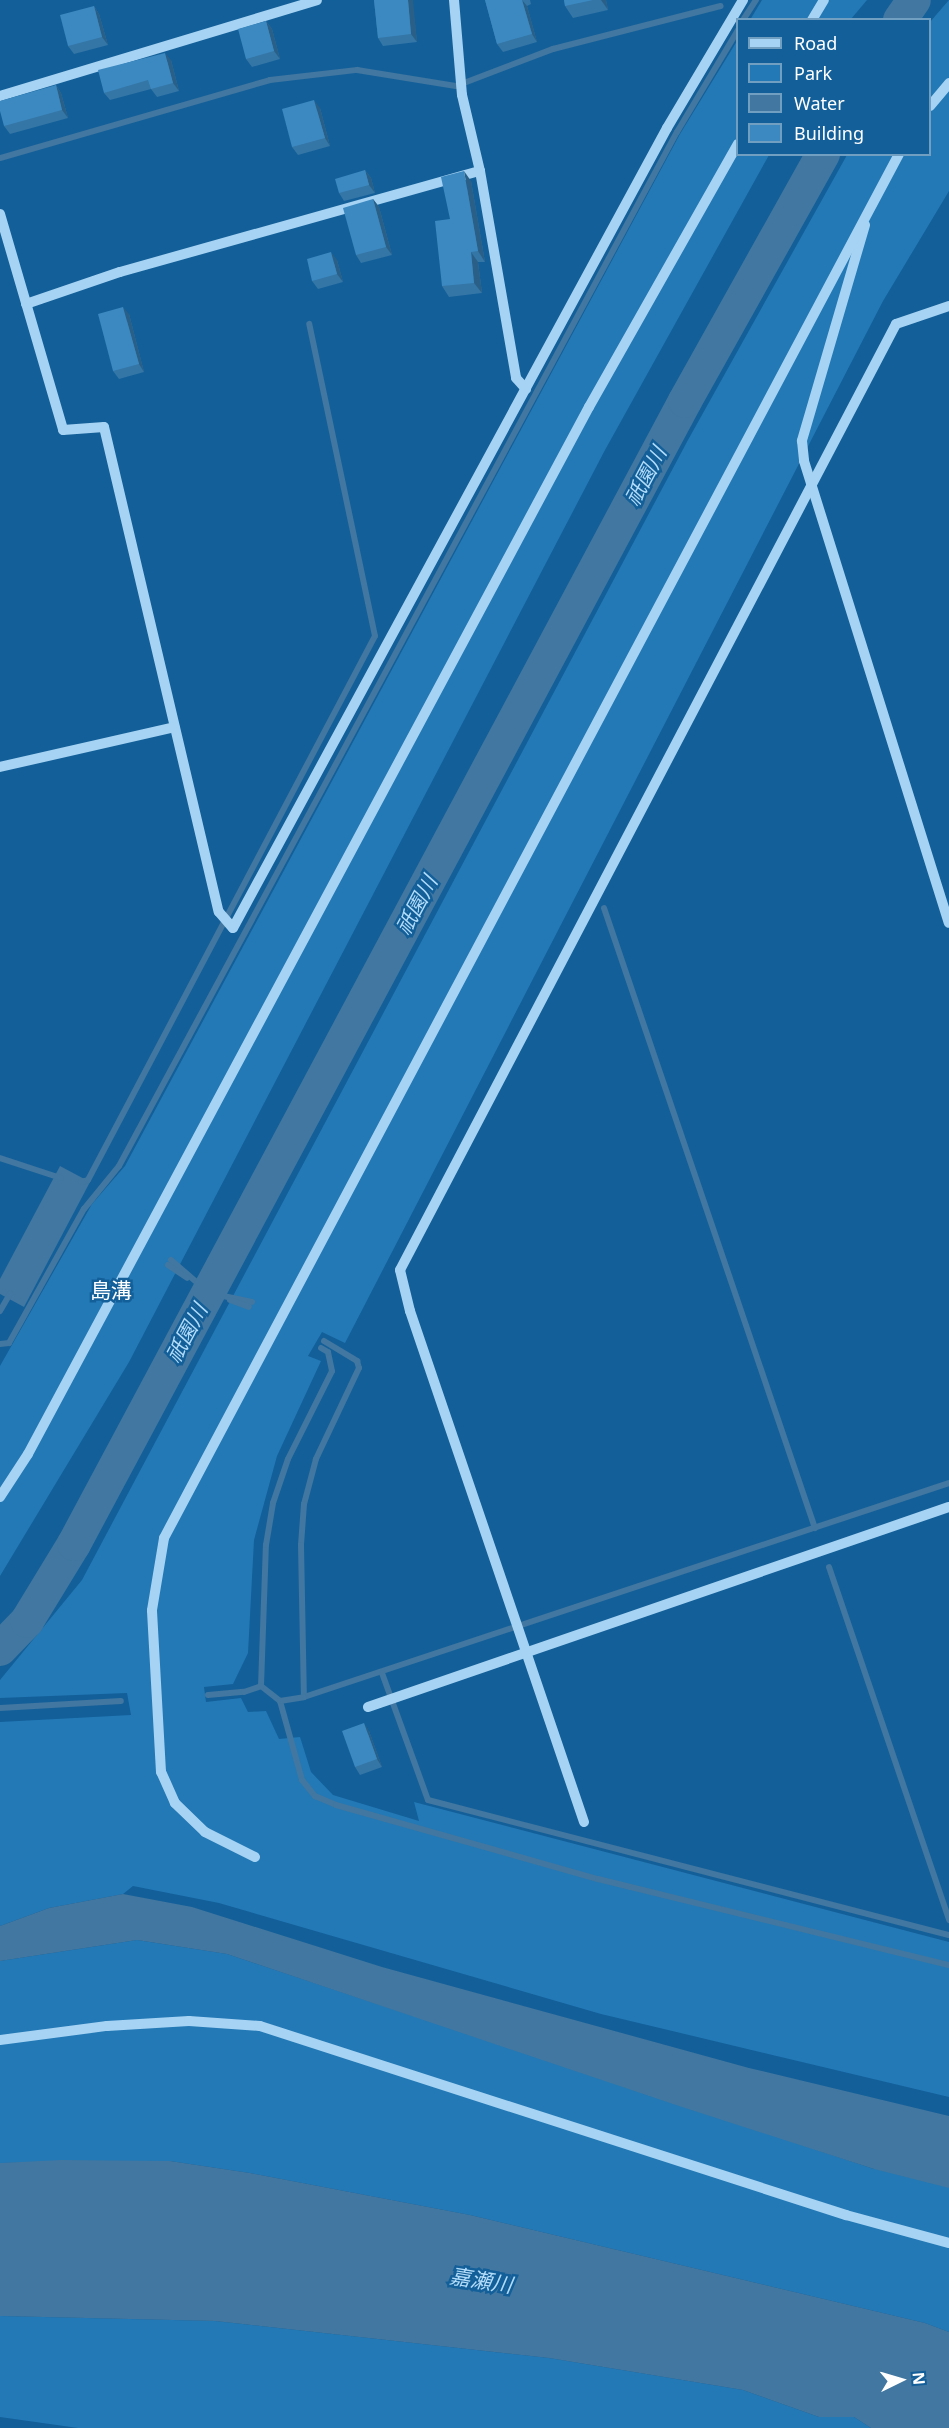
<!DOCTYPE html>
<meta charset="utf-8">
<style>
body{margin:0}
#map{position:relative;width:949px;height:2428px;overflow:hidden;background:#135f99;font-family:"Noto Sans","Noto Sans JP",sans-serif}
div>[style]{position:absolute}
.green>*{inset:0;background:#2279b6}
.water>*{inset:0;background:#4177a0}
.stream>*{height:6px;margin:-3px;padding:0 3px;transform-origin:3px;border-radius:3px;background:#4177a0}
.river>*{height:34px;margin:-17px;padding:0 17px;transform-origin:17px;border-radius:17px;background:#4177a0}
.minor>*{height:10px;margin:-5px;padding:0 5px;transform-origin:5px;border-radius:5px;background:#a6d3f3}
.wall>*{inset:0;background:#3476a6}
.shaded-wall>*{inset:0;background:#2a6087}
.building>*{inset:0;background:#3c89c1}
span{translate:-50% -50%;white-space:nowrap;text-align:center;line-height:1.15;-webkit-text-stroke:5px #135f99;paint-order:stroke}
.water-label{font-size:21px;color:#b2dcfa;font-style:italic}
.neighbourhood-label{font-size:21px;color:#fff}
.legend{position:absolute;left:736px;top:18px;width:195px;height:138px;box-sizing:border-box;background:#135f99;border:2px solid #719fc2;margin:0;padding:8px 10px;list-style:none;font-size:18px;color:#fff}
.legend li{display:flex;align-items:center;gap:12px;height:30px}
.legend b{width:30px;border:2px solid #719fc2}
.north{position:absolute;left:871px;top:2350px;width:60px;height:60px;-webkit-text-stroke:4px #135f99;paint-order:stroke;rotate:85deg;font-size:16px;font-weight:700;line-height:24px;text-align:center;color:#fff}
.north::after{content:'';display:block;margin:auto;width:21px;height:27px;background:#fff;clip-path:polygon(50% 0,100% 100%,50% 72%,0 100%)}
</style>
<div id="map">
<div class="green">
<div style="clip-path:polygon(762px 0,867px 0,851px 19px,750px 20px)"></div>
<div style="clip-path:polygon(949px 0,949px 191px,883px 301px,345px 1343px,322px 1332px,308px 1356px,321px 1361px,277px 1456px,254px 1540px,248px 1653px,233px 1684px,204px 1687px,206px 1702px,241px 1698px,248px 1712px,266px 1711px,279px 1739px,300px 1737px,311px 1772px,333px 1795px,419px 1821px,414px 1802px,949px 1942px,949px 2097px,601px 2014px,219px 1903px,133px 1886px,123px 1894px,49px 1908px,0 1926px,0 1722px,131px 1715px,127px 1693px,0 1698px,0 1680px,82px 1580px,688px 440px,847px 155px,930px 154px,930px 22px)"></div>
<div style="clip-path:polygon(737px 41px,738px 154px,769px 155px,605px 450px,129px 1362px,0 1576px,0 1366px,92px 1204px,125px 1166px,680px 134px)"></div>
<div style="clip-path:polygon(137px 1940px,227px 1954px,874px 2169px,916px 2146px,949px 2153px,949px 2332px,925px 2323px,470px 2215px,250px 2173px,170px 2161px,0 2163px,0 1961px)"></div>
<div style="clip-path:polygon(0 2316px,215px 2321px,549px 2358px,743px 2390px,819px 2417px,854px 2417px,871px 2428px,78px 2428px,0 2417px)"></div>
</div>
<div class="water">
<div style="clip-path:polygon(60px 1166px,90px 1182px,24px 1307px,0 1294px,0 1279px)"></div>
<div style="clip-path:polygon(123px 1894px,192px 1907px,382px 1967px,749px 2068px,949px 2116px,949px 2188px,874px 2169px,682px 2107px,227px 1954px,137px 1940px,0 1961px,0 1926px,49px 1908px)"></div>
<div style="clip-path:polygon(61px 2160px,170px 2161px,250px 2173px,470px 2215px,925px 2323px,949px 2332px,949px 2428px,871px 2428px,854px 2417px,819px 2417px,743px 2390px,549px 2358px,215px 2321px,0 2316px,0 2163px)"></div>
</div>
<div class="stream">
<div style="left:743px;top:20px;width:24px;rotate:-57deg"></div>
<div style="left:0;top:158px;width:281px;rotate:-16.1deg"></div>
<div style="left:270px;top:80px;width:88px;rotate:-6.6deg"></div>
<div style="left:357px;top:70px;width:100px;rotate:9.2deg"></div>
<div style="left:456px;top:86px;width:104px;rotate:-20.9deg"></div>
<div style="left:553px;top:49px;width:173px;rotate:-14.4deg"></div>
<div style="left:604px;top:908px;width:655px;rotate:71.21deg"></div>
<div style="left:0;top:1158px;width:64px;rotate:18.2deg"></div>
<div style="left:81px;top:1182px;width:7px;rotate:-16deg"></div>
<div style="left:88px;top:1180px;width:615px;rotate:-62.19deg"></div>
<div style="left:375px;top:636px;width:319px;rotate:-101.9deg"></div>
<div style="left:171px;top:1260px;width:50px;rotate:41deg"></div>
<div style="left:209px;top:1293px;width:44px;rotate:11.8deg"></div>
<div style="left:168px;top:1265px;width:23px;rotate:34deg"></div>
<div style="left:230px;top:1300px;width:20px;rotate:20deg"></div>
<div style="left:0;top:1311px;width:20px;rotate:-60deg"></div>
<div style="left:324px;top:1341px;width:39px;rotate:31deg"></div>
<div style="left:357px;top:1361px;width:7px;rotate:74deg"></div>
<div style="left:359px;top:1368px;width:101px;rotate:115.3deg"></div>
<div style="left:316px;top:1459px;width:47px;rotate:104.9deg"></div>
<div style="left:304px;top:1504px;width:41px;rotate:94.2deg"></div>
<div style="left:301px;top:1545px;width:152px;rotate:88.9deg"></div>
<div style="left:304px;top:1697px;width:680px;rotate:-18.35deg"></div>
<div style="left:0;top:1344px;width:9px;rotate:-6deg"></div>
<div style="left:9px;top:1343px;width:154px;rotate:-60.8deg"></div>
<div style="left:84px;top:1209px;width:55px;rotate:-50.9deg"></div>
<div style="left:119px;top:1166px;width:1175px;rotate:-61.65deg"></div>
<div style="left:677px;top:132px;width:119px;rotate:-59.1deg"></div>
<div style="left:829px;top:1567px;width:373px;rotate:71.2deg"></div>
<div style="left:382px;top:1673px;width:135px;rotate:70.1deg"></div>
<div style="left:428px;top:1800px;width:538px;rotate:14.53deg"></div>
<div style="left:261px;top:1686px;width:24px;rotate:38deg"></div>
<div style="left:280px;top:1701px;width:82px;rotate:74.4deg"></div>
<div style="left:302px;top:1780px;width:21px;rotate:51deg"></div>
<div style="left:315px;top:1796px;width:23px;rotate:23deg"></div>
<div style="left:336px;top:1805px;width:272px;rotate:15.8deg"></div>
<div style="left:598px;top:1879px;width:361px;rotate:13.8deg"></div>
<div style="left:261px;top:1686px;width:141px;rotate:-88deg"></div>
<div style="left:266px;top:1545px;width:43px;rotate:-80.5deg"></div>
<div style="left:273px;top:1503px;width:46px;rotate:-71.2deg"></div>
<div style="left:288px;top:1459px;width:98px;rotate:-63.4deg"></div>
<div style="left:332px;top:1371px;width:19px;rotate:-102deg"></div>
<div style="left:328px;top:1352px;width:8px;rotate:-150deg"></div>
<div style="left:208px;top:1695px;width:36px;rotate:-5deg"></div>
<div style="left:244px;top:1692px;width:18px;rotate:-19deg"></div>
<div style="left:280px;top:1701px;width:24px;rotate:-9deg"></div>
<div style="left:0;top:1708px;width:121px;rotate:-3.3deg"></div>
</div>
<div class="river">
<div style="left:900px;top:20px;width:24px;rotate:-55deg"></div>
<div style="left:0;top:1649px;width:39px;rotate:-46deg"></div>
<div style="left:27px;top:1621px;width:90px;rotate:-58.6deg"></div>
<div style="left:74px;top:1544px;width:1296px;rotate:-61.87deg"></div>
<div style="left:685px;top:401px;width:283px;rotate:-60.8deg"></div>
</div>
<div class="minor">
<div style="left:454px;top:0;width:95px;rotate:85.2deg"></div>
<div style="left:462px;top:95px;width:78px;rotate:76.7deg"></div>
<div style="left:480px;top:171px;width:210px;rotate:80.1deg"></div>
<div style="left:516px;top:378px;width:15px;rotate:48deg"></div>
<div style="left:812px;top:20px;width:23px;rotate:-59deg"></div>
<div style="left:0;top:96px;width:331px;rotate:-16.8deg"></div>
<div style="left:930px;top:106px;width:30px;rotate:-50deg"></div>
<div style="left:0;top:214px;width:225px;rotate:73.7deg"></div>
<div style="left:63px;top:430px;width:41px;rotate:-4.2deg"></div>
<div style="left:104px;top:427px;width:498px;rotate:76.7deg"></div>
<div style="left:219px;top:912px;width:21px;rotate:49deg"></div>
<div style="left:233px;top:928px;width:910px;rotate:-61.52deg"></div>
<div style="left:667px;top:128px;width:149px;rotate:-59.3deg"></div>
<div style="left:865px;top:225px;width:225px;rotate:106.3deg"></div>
<div style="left:802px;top:441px;width:20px;rotate:84deg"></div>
<div style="left:804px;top:461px;width:484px;rotate:72.6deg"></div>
<div style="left:26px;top:304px;width:99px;rotate:-18.8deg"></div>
<div style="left:120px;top:272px;width:374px;rotate:-15.7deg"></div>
<div style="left:0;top:767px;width:179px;rotate:-12.9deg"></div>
<div style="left:0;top:1497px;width:51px;rotate:-56.9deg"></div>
<div style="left:28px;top:1454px;width:1188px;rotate:-61.82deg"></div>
<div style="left:589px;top:407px;width:302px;rotate:-60.5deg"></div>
<div style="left:368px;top:1707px;width:614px;rotate:-19deg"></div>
<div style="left:584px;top:1822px;width:540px;rotate:-108.8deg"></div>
<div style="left:410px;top:1311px;width:42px;rotate:-103.7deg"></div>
<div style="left:400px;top:1270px;width:1068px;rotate:-62.33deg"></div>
<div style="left:896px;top:324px;width:56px;rotate:-18.8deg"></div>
<div style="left:255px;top:1857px;width:56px;rotate:-153.4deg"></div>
<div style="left:205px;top:1832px;width:42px;rotate:-136deg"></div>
<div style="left:175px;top:1803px;width:34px;rotate:-114deg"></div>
<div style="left:161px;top:1772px;width:162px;rotate:-93.2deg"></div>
<div style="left:152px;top:1610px;width:73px;rotate:-80.5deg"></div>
<div style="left:164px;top:1538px;width:1567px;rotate:-62.03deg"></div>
<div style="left:0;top:2040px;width:108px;rotate:-7.5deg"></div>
<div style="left:107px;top:2026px;width:82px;rotate:-3.5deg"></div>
<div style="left:189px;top:2021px;width:71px;rotate:4deg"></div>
<div style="left:260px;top:2026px;width:616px;rotate:17.88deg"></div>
<div style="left:846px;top:2215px;width:107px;rotate:15.2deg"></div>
</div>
<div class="wall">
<div style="clip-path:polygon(374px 0,412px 0,417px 42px,383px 46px,378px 38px)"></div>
<div style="clip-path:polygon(485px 0,530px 0,531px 4px,527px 6px,537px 42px,503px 52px,497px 44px)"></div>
<div style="clip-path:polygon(564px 0,606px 0,608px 10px,573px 18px,565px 6px)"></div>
<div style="clip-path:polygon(94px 6px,99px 14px,108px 45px,74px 54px,68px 46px)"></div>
<div style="clip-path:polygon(266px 21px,272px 29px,280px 59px,252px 67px,246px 59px)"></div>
<div style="clip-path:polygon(171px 60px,179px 91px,157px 97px,151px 89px,110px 100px,104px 93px)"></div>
<div style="clip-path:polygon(56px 85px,61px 93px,68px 118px,10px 134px,4px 126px)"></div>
<div style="clip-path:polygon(320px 108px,330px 146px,298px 155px,292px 147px)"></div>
<div style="clip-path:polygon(365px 170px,371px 178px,375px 193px,344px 201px,339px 193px)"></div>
<div style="clip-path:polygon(471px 181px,485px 262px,478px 262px,482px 293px,449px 297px,442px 286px,450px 219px)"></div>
<div style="clip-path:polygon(373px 199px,379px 207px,392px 255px,361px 263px,356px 255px)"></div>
<div style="clip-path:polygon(337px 260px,343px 282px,318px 289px,312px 281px)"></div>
<div style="clip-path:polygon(129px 314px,144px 372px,119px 379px,113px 371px)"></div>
<div style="clip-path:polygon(369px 1731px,382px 1767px,360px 1775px,355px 1767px)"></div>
</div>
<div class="shaded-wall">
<div style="clip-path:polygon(408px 0,413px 0,417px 42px,411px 34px)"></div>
<div style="clip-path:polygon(522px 0,527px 6px,537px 42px,532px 34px)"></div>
<div style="clip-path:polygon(601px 0,606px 0,608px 10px)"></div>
<div style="clip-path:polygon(94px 6px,99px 14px,108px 45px,102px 37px)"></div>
<div style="clip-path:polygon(266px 21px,272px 29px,280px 59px,274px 51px)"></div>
<div style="clip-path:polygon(165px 53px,171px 60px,179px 91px,173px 83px)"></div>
<div style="clip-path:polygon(56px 85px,61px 93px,68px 118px,62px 110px)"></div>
<div style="clip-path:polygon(314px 100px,320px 108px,330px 146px,325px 138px)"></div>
<div style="clip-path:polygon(365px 170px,371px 178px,375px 193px,369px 185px)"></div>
<div style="clip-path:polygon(464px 171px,471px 181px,485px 262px,478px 251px)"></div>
<div style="clip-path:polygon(373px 199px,379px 207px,392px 255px,386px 247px)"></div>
<div style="clip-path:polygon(331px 252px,337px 260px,343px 282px,337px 274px)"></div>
<div style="clip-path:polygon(471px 252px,478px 262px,482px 293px,474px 283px)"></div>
<div style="clip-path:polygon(123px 307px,129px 314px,144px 372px,139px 364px)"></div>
<div style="clip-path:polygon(364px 1723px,369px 1731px,382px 1767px,377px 1759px)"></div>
</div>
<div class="building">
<div style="clip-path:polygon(374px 0,408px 0,411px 34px,378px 38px)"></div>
<div style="clip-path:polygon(485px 0,522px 0,532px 34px,497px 44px)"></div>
<div style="clip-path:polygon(564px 0,593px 0,565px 6px)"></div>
<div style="clip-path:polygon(94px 6px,102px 37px,68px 46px,60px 15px)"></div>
<div style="clip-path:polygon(266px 21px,274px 51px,246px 59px,238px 29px)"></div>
<div style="clip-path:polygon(165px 53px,173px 83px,151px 89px,148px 80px,104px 93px,98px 70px)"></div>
<div style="clip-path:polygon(56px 85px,62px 110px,4px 126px,0 111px,0 101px)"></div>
<div style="clip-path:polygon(314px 100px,325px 138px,292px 147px,282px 109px)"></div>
<div style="clip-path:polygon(365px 170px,369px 185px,339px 193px,335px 179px)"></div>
<div style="clip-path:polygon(464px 171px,478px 251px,471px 252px,474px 283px,442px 286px,435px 221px,450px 219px,441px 177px)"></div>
<div style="clip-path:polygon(373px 199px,386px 247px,356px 255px,343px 208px)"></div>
<div style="clip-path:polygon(331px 252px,337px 274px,312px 281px,307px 259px)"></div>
<div style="clip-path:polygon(123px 307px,139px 364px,113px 371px,98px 314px)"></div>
<div style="clip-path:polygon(364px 1723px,377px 1759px,355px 1767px,342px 1731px)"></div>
</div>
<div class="water-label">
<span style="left:645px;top:476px;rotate:-62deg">祇園川</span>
<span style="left:416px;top:905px;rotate:-62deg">祇園川</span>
<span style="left:186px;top:1333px;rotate:-62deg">祇園川</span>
<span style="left:481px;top:2280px;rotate:9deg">嘉瀬川</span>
</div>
<div class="neighbourhood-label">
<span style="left:111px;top:1290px">島溝</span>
</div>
<ul class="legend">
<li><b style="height:8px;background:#a6d3f3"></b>Road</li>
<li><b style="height:16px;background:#2279b6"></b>Park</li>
<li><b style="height:16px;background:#4177a0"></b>Water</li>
<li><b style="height:16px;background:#3c89c1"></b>Building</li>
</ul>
<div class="north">N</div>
</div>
